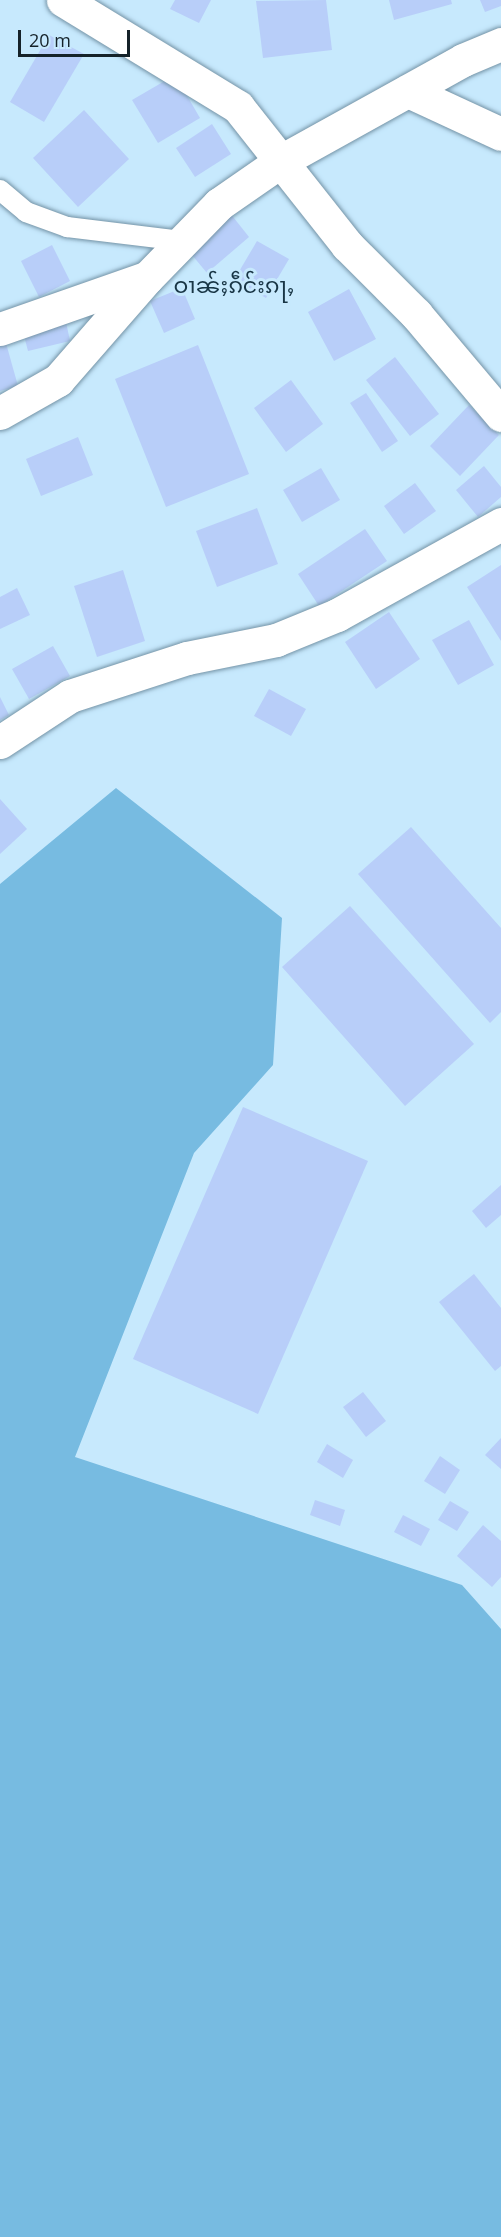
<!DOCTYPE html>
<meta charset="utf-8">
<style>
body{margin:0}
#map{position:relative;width:501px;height:2237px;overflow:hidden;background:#c7e9fd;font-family:"Open Sans","Noto Sans Myanmar",sans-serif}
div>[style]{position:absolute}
.green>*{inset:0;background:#77bbe1}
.building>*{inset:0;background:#b8cef9}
.roads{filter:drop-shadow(0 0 2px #7493a6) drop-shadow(0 0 2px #7493a6)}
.service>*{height:20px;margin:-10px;padding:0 10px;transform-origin:10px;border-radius:10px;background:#fff}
.minor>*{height:33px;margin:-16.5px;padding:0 16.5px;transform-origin:16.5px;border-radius:16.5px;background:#fff}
span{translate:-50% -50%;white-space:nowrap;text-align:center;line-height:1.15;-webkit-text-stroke:6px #c7e9fd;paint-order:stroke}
.quarter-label{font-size:22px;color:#183545}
.scale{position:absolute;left:18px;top:30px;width:112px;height:27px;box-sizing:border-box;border:3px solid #152229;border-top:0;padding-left:8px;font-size:18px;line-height:21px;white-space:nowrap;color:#152229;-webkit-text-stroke:4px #c7e9fd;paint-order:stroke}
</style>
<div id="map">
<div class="green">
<div style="clip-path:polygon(116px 788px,282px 918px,273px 1065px,194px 1153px,75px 1457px,462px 1585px,501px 1629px,501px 2237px,0 2237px,0 884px)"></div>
</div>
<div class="building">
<div style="clip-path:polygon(175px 0,211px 0,199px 23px,170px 9px)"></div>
<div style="clip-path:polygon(326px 0,332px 50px,263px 58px,256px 1px)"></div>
<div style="clip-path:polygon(389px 0,451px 0,452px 4px,394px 20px)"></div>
<div style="clip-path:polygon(480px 0,501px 0,501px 6px,485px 12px)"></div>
<div style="clip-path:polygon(49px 35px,84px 54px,44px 122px,10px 102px)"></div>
<div style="clip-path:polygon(175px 75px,200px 118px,158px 143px,132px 100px)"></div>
<div style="clip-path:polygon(84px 110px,129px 159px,78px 207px,33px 158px)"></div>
<div style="clip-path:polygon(212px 124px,231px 154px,195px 177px,176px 148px)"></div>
<div style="clip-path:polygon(230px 213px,249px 237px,207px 273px,187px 249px)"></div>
<div style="clip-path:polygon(257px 241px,289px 259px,266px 298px,234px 280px)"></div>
<div style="clip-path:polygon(52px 245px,70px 281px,39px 297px,21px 261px)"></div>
<div style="clip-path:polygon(182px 288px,195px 319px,164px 333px,150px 301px)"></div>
<div style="clip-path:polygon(349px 289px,376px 339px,334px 361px,308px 312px)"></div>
<div style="clip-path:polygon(65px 317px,70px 341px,28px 351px,22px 328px)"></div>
<div style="clip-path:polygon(4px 336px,18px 386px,0 391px,0 337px)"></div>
<div style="clip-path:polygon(198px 345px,249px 474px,166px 507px,115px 379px)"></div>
<div style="clip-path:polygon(395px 357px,439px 414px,410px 436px,366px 380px)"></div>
<div style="clip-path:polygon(291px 380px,323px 424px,286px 452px,254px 408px)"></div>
<div style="clip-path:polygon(366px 393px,398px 441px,382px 452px,350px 403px)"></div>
<div style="clip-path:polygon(469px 405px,499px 435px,460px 476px,430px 446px)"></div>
<div style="clip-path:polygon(78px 437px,93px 475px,41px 496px,26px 459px)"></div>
<div style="clip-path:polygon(484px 466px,501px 487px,501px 497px,478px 517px,456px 490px)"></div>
<div style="clip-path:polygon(321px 468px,340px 500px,302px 522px,283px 490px)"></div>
<div style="clip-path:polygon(415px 483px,436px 511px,404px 534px,384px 506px)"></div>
<div style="clip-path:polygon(257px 508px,278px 564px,217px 587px,196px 531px)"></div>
<div style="clip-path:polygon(365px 529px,387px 561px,319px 606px,298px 574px)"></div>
<div style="clip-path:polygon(501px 565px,501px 641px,467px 587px)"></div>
<div style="clip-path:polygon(123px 570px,145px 641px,97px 657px,74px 586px)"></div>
<div style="clip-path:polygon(17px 588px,30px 615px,0 629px,0 597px)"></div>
<div style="clip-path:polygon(389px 612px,420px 659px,376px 689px,345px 642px)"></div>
<div style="clip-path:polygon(469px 620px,494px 665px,458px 685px,432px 640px)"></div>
<div style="clip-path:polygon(53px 646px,70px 676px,29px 699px,12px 669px)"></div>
<div style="clip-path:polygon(269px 689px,306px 709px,291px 736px,254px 716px)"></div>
<div style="clip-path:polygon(0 697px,9px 715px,0 720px)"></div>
<div style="clip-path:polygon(0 799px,27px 829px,0 854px)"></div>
<div style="clip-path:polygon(411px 827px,501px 928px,501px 1012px,490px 1023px,358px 874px)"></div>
<div style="clip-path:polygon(350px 906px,474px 1044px,405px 1106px,282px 967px)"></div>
<div style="clip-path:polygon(243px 1107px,368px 1161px,258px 1414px,133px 1359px)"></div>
<div style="clip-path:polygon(501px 1185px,501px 1215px,486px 1228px,472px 1211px)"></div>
<div style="clip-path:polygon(474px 1274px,501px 1308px,501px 1366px,495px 1371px,439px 1302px)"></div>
<div style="clip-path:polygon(363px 1392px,386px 1421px,366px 1437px,343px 1407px)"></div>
<div style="clip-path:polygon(501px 1438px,501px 1469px,485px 1455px)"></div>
<div style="clip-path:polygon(327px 1444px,353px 1460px,343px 1478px,317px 1462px)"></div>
<div style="clip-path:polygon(440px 1456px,460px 1470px,445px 1494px,424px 1481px)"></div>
<div style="clip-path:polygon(315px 1500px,345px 1510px,340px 1526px,310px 1515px)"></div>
<div style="clip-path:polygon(450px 1501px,469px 1512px,457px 1531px,438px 1520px)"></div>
<div style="clip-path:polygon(403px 1515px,430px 1529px,421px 1546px,394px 1532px)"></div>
<div style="clip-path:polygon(483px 1525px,501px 1541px,501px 1577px,492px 1587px,457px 1556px)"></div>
</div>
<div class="roads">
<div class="service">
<div style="left:0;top:190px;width:34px;rotate:40deg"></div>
<div style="left:26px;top:212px;width:44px;rotate:20.1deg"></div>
<div style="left:67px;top:227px;width:117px;rotate:6.9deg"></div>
</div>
<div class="minor">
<div style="left:63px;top:0;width:205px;rotate:31.4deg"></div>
<div style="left:238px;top:107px;width:176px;rotate:51.7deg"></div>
<div style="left:347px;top:245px;width:98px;rotate:45deg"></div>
<div style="left:416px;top:314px;width:132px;rotate:49.9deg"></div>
<div style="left:408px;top:91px;width:102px;rotate:24.8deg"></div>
<div style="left:0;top:329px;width:155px;rotate:-19.3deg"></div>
<div style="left:0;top:413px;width:67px;rotate:-29.6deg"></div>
<div style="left:58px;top:380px;width:135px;rotate:-48.9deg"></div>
<div style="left:147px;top:278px;width:103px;rotate:-45.8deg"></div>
<div style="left:219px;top:204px;width:75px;rotate:-34.7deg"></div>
<div style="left:281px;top:161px;width:208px;rotate:-29deg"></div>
<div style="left:463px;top:60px;width:41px;rotate:-22.8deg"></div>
<div style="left:0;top:742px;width:84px;rotate:-33.3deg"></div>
<div style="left:70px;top:696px;width:123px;rotate:-18deg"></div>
<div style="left:187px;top:658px;width:91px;rotate:-11.4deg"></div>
<div style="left:276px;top:640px;width:66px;rotate:-22.3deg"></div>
<div style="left:337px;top:615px;width:188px;rotate:-29deg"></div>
</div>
</div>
<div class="quarter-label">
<span style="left:234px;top:285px">ဝၢၼ်ႈၵဵင်းၵႃႇ</span>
</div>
<div class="scale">20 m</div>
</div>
